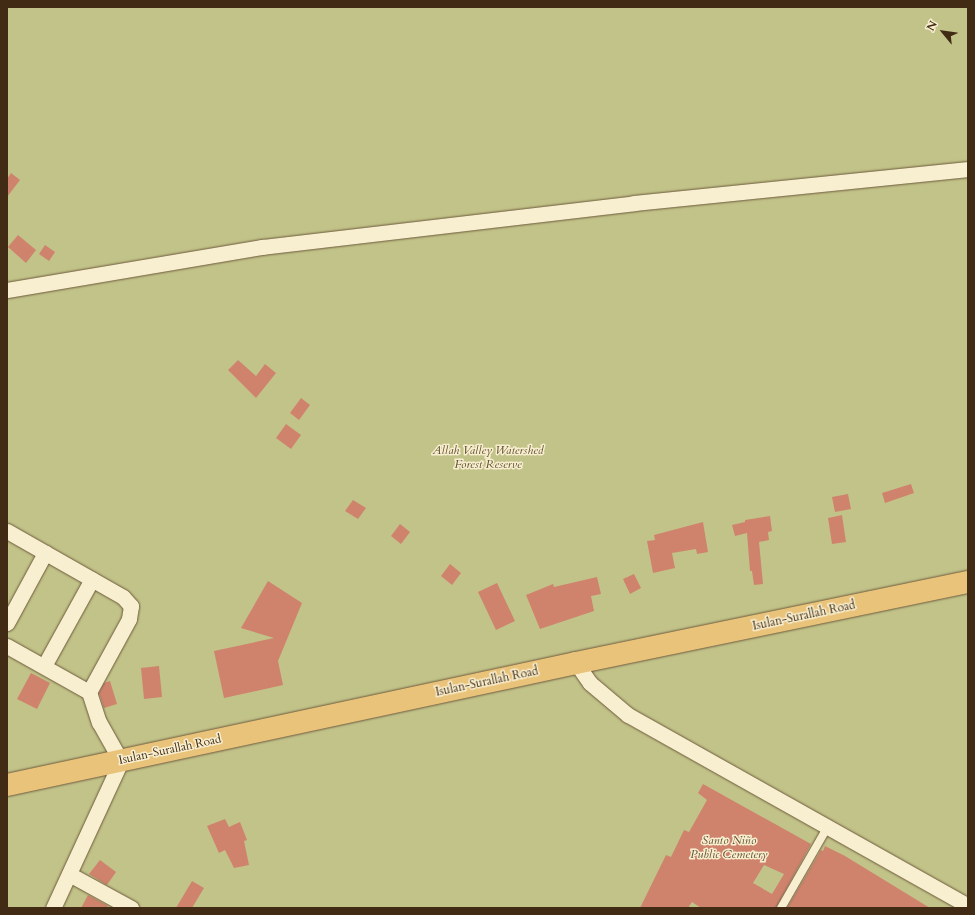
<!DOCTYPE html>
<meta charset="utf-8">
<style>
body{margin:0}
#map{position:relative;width:975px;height:915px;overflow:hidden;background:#f4e6b6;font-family:Cardo,serif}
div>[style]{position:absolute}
.green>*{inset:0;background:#c2c389}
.building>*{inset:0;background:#cf836d}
.roads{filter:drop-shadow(0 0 1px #6e5a3c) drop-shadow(0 0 1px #6e5a3c)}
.service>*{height:8px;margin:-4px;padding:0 4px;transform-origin:4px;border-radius:4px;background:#f8efd0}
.minor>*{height:15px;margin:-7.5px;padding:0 7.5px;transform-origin:7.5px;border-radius:7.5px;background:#f8efd0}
.trunk>*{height:22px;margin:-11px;padding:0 11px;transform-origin:11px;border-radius:11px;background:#eac37b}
span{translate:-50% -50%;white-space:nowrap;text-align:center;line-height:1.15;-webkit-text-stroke:3px #f8efd0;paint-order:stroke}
.park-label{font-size:12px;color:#625131;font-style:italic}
.street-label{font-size:12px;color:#422b14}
.frame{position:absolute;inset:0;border:8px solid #422b14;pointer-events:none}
.north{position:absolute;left:923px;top:12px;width:40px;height:40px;-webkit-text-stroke:3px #f8efd0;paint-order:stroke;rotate:299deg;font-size:11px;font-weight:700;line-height:16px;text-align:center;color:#422b14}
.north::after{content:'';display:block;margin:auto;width:14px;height:18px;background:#422b14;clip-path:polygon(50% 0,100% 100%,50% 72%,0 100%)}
</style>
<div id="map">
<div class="green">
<div style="clip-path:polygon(7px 7px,968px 7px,968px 908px,7px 908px)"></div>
</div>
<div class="building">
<div style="clip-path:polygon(11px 173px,20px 180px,7px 197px,7px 179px)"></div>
<div style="clip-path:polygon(18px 235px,36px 250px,26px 263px,8px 247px)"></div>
<div style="clip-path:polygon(45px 245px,55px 252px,49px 261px,39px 254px)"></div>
<div style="clip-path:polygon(238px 360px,256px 376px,265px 364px,276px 373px,256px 398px,228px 370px)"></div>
<div style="clip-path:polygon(301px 398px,310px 405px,299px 420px,290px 413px)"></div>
<div style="clip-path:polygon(286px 424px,301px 435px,291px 449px,276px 438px)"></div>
<div style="clip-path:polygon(911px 484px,914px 493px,885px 503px,882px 493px)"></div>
<div style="clip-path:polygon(848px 494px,851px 509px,835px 512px,832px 497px)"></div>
<div style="clip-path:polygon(353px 500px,366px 508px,358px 519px,345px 511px)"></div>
<div style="clip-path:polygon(842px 515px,846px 542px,832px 544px,828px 518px)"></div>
<div style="clip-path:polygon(770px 516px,772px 531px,768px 532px,769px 540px,759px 542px,763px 584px,754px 585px,752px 571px,750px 571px,747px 533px,735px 536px,732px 525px,745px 522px,745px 520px)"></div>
<div style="clip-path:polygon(703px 522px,708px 552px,697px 554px,696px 549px,672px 553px,675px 568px,653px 573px,647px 541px,655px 540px,654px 535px)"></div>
<div style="clip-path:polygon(400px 524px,410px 532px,401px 544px,391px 536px)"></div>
<div style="clip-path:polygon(450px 564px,461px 573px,452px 585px,441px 576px)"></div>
<div style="clip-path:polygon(634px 574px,641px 588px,630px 594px,623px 579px)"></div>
<div style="clip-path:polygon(597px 577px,601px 594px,591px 596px,594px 611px,540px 629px,526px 595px,553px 584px,554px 587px)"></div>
<div style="clip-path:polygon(268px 581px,302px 603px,278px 661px,283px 685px,224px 698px,214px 651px,274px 638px,241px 628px)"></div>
<div style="clip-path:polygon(497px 583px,515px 621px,496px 630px,478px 592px)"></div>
<div style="clip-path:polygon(159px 666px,162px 697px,144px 699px,141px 668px)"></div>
<div style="clip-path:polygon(31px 673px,50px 683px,37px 709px,17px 699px)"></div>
<div style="clip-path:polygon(110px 681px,117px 704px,104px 708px,99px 693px,104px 683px)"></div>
<div style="clip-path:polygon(evenodd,703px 784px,811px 844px,776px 908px,701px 908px,692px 902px,688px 908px,640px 908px,666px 855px,671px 857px,684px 830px,689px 832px,707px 800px,698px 793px,703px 784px,764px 865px,784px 874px,772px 894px,753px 883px,764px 865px)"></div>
<div style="clip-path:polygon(225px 819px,229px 827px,240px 822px,247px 840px,244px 841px,249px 865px,234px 868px,225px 850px,219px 853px,207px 826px)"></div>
<div style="clip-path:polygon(825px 846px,845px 856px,930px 908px,787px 908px,821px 850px,823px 851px)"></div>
<div style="clip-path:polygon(100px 860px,116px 872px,107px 885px,89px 874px)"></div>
<div style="clip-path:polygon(192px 881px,204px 888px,192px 908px,176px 908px)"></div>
<div style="clip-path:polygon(88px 895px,108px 906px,106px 908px,81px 908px)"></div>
</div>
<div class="roads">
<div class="service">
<div style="left:781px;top:908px;width:92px;rotate:-60.1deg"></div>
</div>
<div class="minor">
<div style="left:7px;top:290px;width:259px;rotate:-9.6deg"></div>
<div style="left:262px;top:247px;width:375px;rotate:-6.7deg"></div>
<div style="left:634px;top:203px;width:336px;rotate:-5.8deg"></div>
<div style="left:7px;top:531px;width:133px;rotate:29.6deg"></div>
<div style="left:123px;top:597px;width:12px;rotate:48deg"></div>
<div style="left:131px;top:606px;width:13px;rotate:99deg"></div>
<div style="left:129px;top:619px;width:83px;rotate:118.7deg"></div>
<div style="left:7px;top:623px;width:80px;rotate:-61.5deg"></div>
<div style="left:7px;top:646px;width:94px;rotate:29.3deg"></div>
<div style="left:89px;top:692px;width:32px;rotate:72deg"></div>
<div style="left:99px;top:722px;width:45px;rotate:60.6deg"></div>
<div style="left:121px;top:761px;width:162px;rotate:114.8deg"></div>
<div style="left:576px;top:663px;width:24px;rotate:55deg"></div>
<div style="left:590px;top:683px;width:50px;rotate:40.1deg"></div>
<div style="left:628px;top:715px;width:390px;rotate:29.3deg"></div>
<div style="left:44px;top:666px;width:99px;rotate:-61.1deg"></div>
<div style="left:69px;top:874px;width:71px;rotate:28.7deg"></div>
</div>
<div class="trunk">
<div style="left:7px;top:785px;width:582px;rotate:-12.1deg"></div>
<div style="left:576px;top:663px;width:400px;rotate:-11.7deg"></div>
</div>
</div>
<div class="park-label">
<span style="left:488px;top:458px">Allah Valley Watershed<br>Forest Reserve</span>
<span style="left:729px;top:848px">Santo Niño<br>Public Cemetery</span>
</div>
<div class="street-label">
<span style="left:804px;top:616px;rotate:-12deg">Isulan-Surallah Road</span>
<span style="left:487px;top:682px;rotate:-12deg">Isulan-Surallah Road</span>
<span style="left:170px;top:750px;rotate:-12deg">Isulan-Surallah Road</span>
</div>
<div class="frame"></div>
<div class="north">N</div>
</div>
